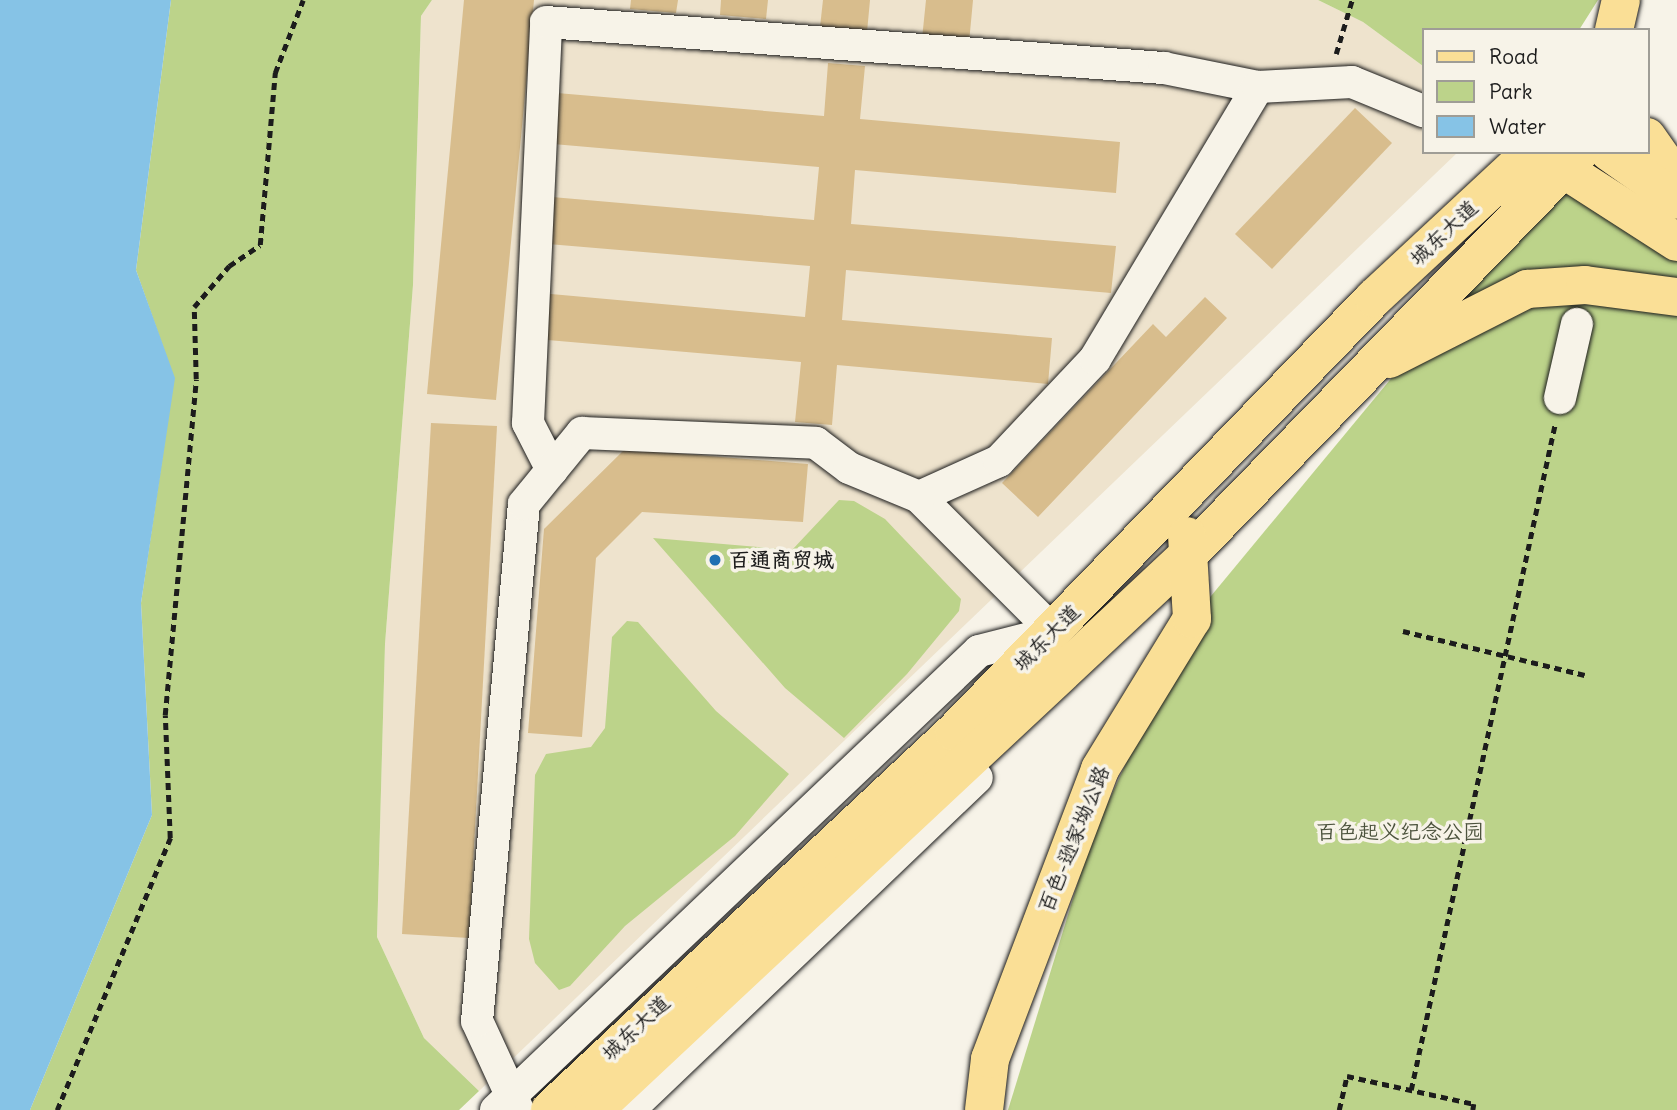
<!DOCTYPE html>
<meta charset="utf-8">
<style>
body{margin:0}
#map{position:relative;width:1677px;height:1110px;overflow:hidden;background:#f7f3e8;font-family:Delius,"LXGW WenKai TC",sans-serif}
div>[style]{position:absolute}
.built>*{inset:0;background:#eee3cd}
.green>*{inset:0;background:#bcd38a}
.water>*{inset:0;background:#86c3e6}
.building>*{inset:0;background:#d8bd8d}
.path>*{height:4.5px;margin-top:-2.25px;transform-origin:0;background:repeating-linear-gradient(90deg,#1c1c1c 0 7px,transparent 0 12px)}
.roads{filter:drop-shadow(0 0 2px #1c1c1c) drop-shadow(0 0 2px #1c1c1c)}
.minor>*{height:32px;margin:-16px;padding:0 16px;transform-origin:16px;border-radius:16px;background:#f7f3e8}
.major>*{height:38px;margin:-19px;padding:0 19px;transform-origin:19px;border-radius:19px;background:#fadf96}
.dots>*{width:19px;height:19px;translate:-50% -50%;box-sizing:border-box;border:4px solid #f7f3e8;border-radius:50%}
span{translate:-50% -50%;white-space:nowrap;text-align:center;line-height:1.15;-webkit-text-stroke:7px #f7f3e8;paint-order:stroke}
.street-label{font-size:21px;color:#1c1c1c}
.poi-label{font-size:21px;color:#1c1c1c;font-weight:700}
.left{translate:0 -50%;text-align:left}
.park-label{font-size:21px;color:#4c533d}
.legend{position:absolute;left:1422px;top:28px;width:228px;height:126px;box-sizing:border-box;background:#f7f3e8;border:2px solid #9f9d96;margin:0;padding:9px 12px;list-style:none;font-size:21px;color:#1c1c1c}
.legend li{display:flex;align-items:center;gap:14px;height:35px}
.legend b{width:35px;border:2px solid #9f9d96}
</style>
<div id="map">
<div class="built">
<div style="clip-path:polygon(432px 0,1318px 0,1363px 22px,1423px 66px,1423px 152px,1458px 152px,479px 1091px,424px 1038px,377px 937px,385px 644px,413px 285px,421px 16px)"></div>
</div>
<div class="green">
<div style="clip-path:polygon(171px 0,432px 0,421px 16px,413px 285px,385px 644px,377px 937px,424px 1038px,479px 1091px,459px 1110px,30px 1110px,152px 815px,141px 603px,174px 378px,136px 270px)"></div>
<div style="clip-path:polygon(1318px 0,1598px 0,1579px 30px,1423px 30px,1423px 66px,1363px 22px)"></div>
<div style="clip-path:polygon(1567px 166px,1677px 248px,1677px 1110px,1008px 1110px,1091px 840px,1192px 619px)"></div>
<div style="clip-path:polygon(839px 500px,854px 501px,885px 519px,961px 599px,959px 611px,907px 674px,844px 738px,785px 688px,653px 538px,792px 550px)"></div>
<div style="clip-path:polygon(627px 621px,638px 622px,716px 711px,789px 774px,735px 836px,625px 926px,570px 986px,559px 990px,535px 963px,529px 939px,535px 775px,546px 754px,591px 747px,605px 728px,612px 637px)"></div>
</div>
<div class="water">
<div style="clip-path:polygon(0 0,171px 0,136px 270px,175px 378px,141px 603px,152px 815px,30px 1110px,0 1110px)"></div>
</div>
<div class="building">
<div style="clip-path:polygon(464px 0,534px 0,496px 400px,427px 394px)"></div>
<div style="clip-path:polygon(631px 0,678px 0,676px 13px,630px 9px)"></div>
<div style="clip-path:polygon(721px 0,768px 0,766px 19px,720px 15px)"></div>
<div style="clip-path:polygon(823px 0,870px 0,867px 32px,820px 27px)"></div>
<div style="clip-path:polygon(926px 0,973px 0,969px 43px,922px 39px)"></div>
<div style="clip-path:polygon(828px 63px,865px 66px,860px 119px,1120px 142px,1116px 193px,855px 170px,851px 224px,1116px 246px,1111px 293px,846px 270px,842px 320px,1052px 338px,1048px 384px,837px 365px,832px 425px,795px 422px,801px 362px,536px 339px,540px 293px,805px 317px,810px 266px,548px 244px,552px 197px,814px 220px,819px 167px,553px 144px,557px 93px,824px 116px)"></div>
<div style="clip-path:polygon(1355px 108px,1392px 143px,1272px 269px,1235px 234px)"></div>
<div style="clip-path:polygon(1205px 297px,1227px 318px,1038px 517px,1002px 483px,1153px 324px,1166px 337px)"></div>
<div style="clip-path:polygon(431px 423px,497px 426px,469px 938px,402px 934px)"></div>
<div style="clip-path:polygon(625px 449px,808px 464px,803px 522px,642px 512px,596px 558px,582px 737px,528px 733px,544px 529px)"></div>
</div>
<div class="path">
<div style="left:1336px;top:54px;width:56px;rotate:-73.5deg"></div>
<div style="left:1403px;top:631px;width:187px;rotate:13.6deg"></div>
<div style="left:1411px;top:1090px;width:681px;rotate:-77.8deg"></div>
<div style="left:57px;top:1110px;width:295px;rotate:-67.4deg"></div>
<div style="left:170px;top:838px;width:123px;rotate:-92.3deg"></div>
<div style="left:165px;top:715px;width:337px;rotate:-84.7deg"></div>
<div style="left:196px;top:379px;width:72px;rotate:-91.6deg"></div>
<div style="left:194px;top:307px;width:54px;rotate:-49.5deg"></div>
<div style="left:229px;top:266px;width:37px;rotate:-34deg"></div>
<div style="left:260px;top:245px;width:173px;rotate:-85deg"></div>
<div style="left:275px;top:73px;width:78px;rotate:-69deg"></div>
<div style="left:1339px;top:1110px;width:35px;rotate:-77deg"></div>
<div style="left:1347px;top:1076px;width:130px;rotate:12.4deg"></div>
<div style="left:1474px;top:1104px;width:6px;rotate:99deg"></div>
</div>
<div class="roads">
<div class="minor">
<div style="left:1560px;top:398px;width:76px;rotate:-77.1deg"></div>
<div style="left:552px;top:470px;width:53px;rotate:-117.1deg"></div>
<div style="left:528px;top:423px;width:401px;rotate:-87.4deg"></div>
<div style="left:546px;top:22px;width:620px;rotate:4.26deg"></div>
<div style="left:1164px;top:68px;width:96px;rotate:11.4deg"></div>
<div style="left:496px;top:1110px;width:666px;rotate:-43.54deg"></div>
<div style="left:979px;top:651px;width:77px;rotate:-14.2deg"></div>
<div style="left:1054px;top:632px;width:191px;rotate:-135deg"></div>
<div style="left:919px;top:497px;width:88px;rotate:-24.2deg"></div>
<div style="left:999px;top:461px;width:140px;rotate:-46.7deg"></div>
<div style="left:1095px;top:359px;width:317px;rotate:-59.1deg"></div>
<div style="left:1258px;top:87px;width:94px;rotate:-3deg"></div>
<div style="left:1352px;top:82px;width:77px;rotate:22.2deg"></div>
<div style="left:518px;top:1110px;width:98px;rotate:-114.7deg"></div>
<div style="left:477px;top:1021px;width:519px;rotate:-84.81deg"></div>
<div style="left:524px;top:504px;width:92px;rotate:-50.8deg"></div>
<div style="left:582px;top:433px;width:234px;rotate:2.4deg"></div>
<div style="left:816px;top:443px;width:41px;rotate:37.1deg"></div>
<div style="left:849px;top:468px;width:76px;rotate:22.5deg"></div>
<div style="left:629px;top:1110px;width:481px;rotate:-43.7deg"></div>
</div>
<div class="major">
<div style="left:1614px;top:30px;width:31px;rotate:-77deg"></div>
<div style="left:1647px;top:137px;width:52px;rotate:55.1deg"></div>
<div style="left:1609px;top:152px;width:83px;rotate:35.2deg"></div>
<div style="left:1543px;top:156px;width:159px;rotate:32.7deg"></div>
<div style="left:1389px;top:359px;width:155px;rotate:-26.9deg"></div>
<div style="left:1527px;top:289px;width:58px;rotate:-3.9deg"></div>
<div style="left:1585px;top:285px;width:93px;rotate:7.4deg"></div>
<div style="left:550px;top:1110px;width:553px;rotate:-43.1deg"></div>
<div style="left:954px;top:732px;width:604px;rotate:-45.94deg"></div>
<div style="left:1374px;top:298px;width:214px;rotate:-42.9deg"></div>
<div style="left:594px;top:1110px;width:814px;rotate:-43.06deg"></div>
<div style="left:1189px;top:554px;width:561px;rotate:-45.79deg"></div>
<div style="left:984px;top:1110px;width:51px;rotate:-83.3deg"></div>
<div style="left:990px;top:1059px;width:310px;rotate:-69.2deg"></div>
<div style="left:1100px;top:769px;width:176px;rotate:-58.5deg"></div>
<div style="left:1192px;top:619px;width:83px;rotate:-93.4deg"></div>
</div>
</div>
<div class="dots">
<div style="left:715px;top:560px;background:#1f6fb2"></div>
</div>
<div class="street-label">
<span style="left:1444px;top:233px;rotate:-43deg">城东大道</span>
<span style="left:1047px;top:638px;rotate:-45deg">城东大道</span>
<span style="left:1074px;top:839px;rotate:-68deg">百色-逊家坳公路</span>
<span style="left:636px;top:1028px;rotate:-43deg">城东大道</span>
</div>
<div class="poi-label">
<span class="left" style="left:729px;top:560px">百通商贸城</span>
</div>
<div class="park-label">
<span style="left:1400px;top:832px">百色起义纪念公园</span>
</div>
<ul class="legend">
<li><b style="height:9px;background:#fadf96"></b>Road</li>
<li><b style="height:19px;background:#bcd38a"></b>Park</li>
<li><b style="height:19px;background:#86c3e6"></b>Water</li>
</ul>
</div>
